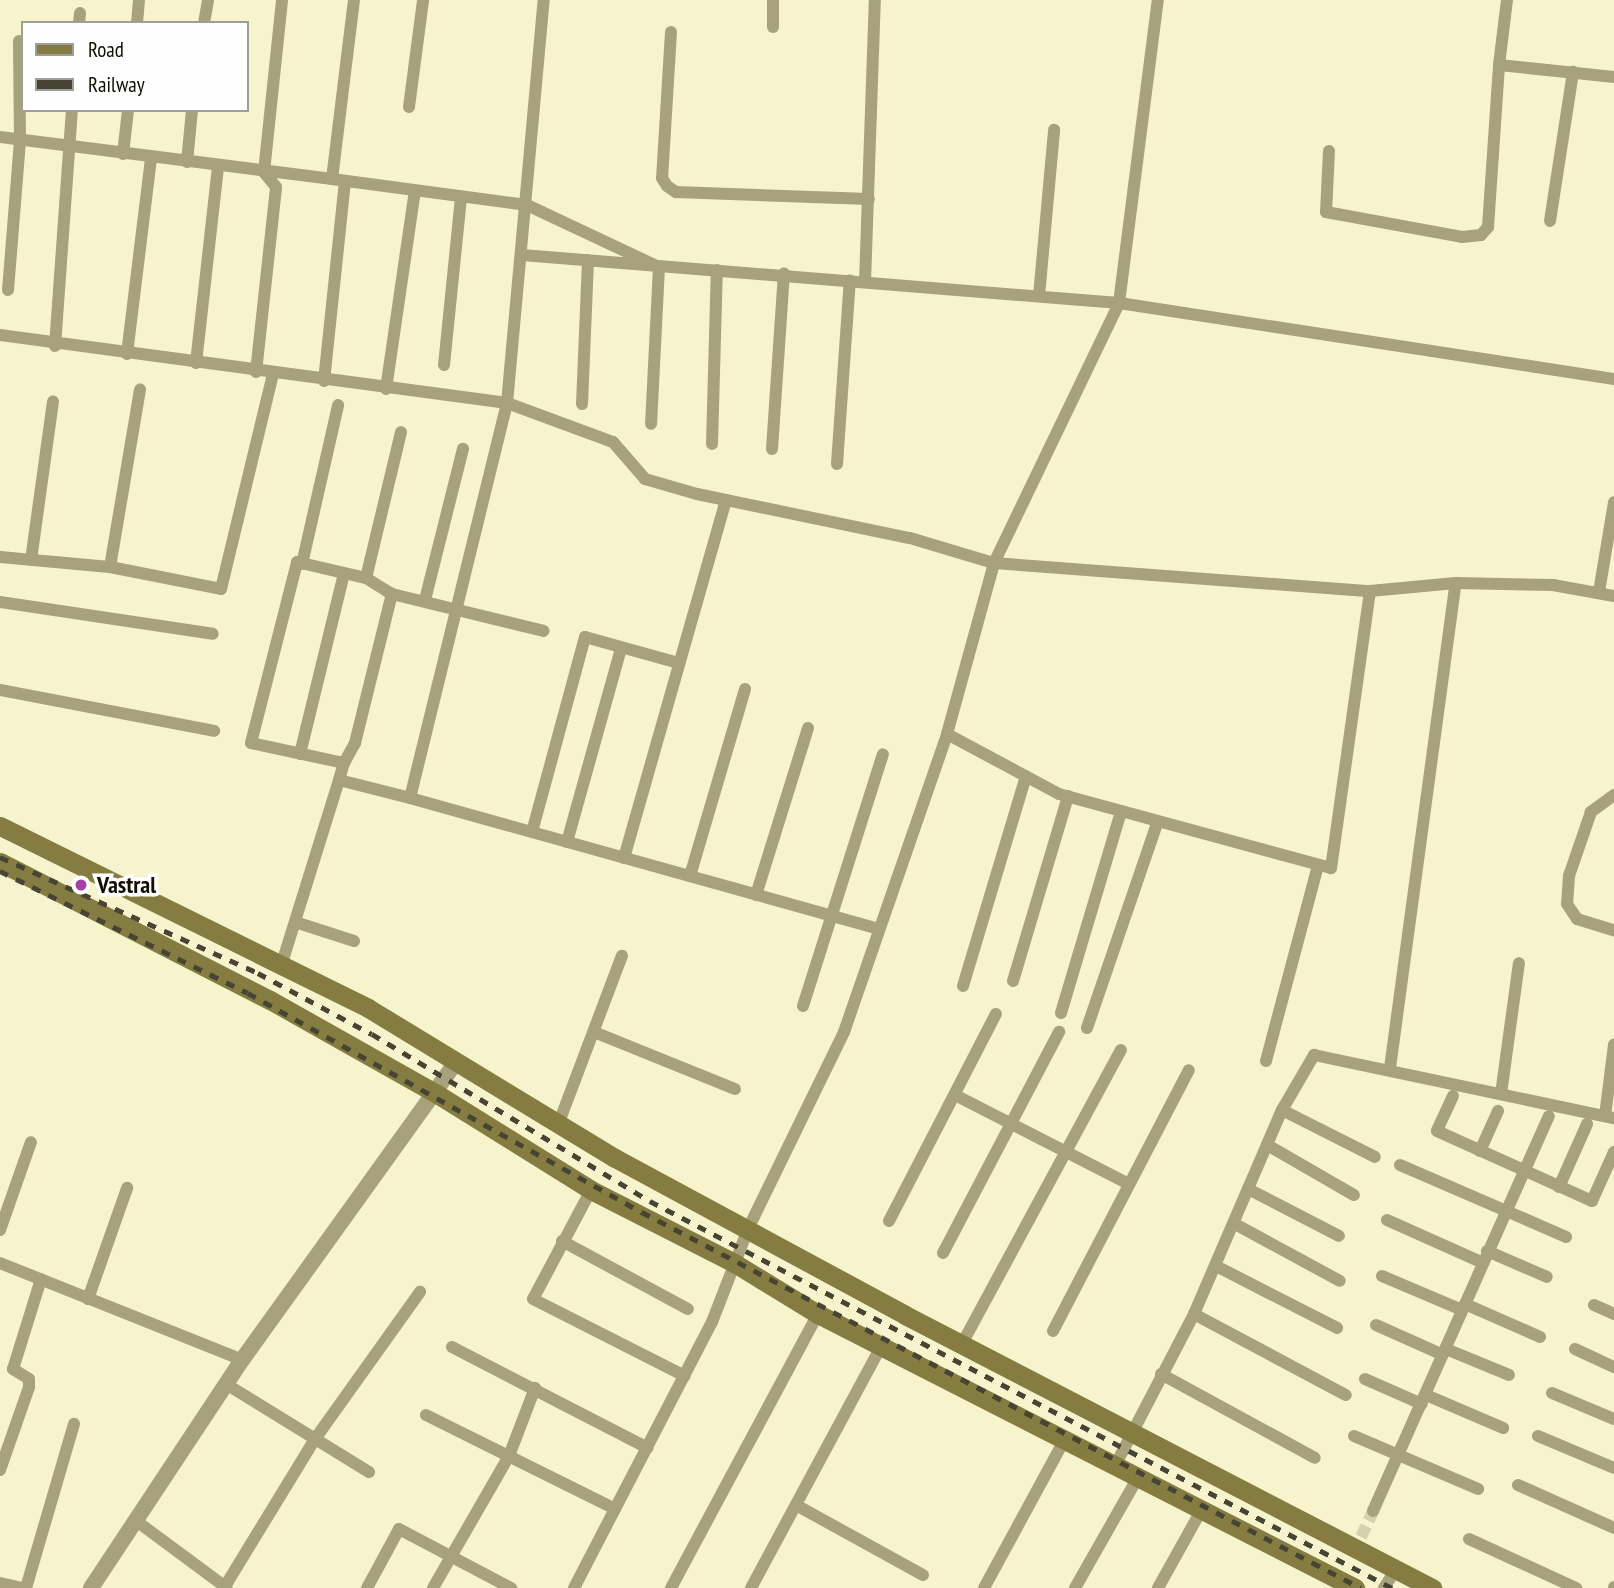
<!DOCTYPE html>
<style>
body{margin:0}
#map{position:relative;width:1614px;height:1588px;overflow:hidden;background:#f7f3cd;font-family:"PT Sans Narrow",sans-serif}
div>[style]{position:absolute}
.minor-tunnel>*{height:12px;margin-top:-6px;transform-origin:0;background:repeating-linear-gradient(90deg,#d4d1af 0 12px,transparent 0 18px)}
.minor>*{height:12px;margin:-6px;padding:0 6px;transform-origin:6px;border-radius:6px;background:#a7a27c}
.tertiary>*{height:16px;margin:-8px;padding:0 8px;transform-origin:8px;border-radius:8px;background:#a7a27c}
.secondary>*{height:19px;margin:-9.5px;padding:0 9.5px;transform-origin:9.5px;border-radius:9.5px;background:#847c41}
.rail>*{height:4.5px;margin-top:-2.25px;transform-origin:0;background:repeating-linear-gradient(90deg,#474433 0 9px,transparent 0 18px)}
.dots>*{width:19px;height:19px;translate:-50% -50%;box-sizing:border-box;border:4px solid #fefefe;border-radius:50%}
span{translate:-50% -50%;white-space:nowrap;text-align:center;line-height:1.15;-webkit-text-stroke:7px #fefefe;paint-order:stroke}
.poi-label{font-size:24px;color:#110f04;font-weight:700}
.left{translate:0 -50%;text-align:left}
.legend{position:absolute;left:21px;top:21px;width:228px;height:91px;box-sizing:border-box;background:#fefefe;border:2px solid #9f9e9a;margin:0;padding:9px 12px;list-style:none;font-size:21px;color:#110f04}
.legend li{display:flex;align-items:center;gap:14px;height:35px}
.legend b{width:35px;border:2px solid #9f9e9a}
</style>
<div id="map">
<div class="minor-tunnel">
<div style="left:1361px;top:1537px;width:29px;rotate:-65deg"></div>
</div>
<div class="minor">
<div style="left:773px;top:0;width:27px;rotate:90deg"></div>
<div style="left:1507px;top:0;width:65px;rotate:97deg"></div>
<div style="left:1499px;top:65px;width:116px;rotate:6deg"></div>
<div style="left:79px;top:23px;width:10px;rotate:-84deg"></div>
<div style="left:137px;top:23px;width:23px;rotate:-85deg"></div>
<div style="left:204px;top:23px;width:23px;rotate:-80deg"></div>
<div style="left:671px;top:32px;width:146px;rotate:93.5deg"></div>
<div style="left:662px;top:178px;width:9px;rotate:58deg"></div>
<div style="left:667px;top:186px;width:11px;rotate:34deg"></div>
<div style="left:676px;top:192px;width:193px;rotate:2.1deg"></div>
<div style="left:409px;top:107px;width:108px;rotate:-82.5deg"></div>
<div style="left:0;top:137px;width:335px;rotate:7.2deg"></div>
<div style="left:332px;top:179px;width:180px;rotate:-83deg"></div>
<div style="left:1329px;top:151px;width:61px;rotate:92.8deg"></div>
<div style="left:1326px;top:212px;width:138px;rotate:10.4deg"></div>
<div style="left:1462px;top:237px;width:19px;rotate:-6deg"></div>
<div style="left:1481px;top:235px;width:11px;rotate:-49deg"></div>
<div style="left:1488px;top:227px;width:162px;rotate:-86.1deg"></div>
<div style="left:123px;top:154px;width:44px;rotate:-83.5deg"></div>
<div style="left:187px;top:162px;width:52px;rotate:-84.5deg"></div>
<div style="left:264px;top:172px;width:173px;rotate:-84deg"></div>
<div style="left:332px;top:179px;width:197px;rotate:7.6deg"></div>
<div style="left:527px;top:205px;width:146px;rotate:25.2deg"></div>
<div style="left:659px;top:267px;width:157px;rotate:92.9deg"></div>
<div style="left:1550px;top:221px;width:151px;rotate:-81.2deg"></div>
<div style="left:522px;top:255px;width:599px;rotate:4.6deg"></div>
<div style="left:1119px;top:303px;width:501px;rotate:8.73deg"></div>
<div style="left:865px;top:282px;width:282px;rotate:-88deg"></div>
<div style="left:8px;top:290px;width:150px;rotate:-85.4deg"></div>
<div style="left:20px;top:140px;width:99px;rotate:-90.6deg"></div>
<div style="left:1039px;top:296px;width:167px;rotate:-84.8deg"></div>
<div style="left:0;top:335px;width:512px;rotate:7.64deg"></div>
<div style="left:507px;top:403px;width:113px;rotate:20.2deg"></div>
<div style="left:613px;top:442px;width:49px;rotate:49.1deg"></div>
<div style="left:645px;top:479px;width:54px;rotate:16.1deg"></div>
<div style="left:697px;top:494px;width:217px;rotate:11.7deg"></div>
<div style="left:910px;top:538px;width:88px;rotate:16.6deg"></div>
<div style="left:994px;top:563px;width:377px;rotate:4.3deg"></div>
<div style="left:1370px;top:591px;width:280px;rotate:98deg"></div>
<div style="left:1331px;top:868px;width:282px;rotate:-164.8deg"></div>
<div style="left:1059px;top:794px;width:127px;rotate:-151.8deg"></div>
<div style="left:55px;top:346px;width:237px;rotate:-85.9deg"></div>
<div style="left:127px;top:354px;width:197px;rotate:-83deg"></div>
<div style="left:196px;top:363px;width:198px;rotate:-83.6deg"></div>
<div style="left:444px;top:365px;width:169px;rotate:-84.2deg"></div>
<div style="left:256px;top:372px;width:186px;rotate:-83.8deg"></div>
<div style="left:276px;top:187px;width:19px;rotate:-129deg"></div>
<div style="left:324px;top:381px;width:201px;rotate:-84deg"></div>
<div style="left:386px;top:389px;width:200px;rotate:-81.7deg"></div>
<div style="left:582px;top:404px;width:144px;rotate:-87.6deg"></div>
<div style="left:712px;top:444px;width:174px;rotate:-88.4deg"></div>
<div style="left:772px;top:449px;width:176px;rotate:-86.1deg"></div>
<div style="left:837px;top:464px;width:184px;rotate:-86deg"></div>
<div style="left:0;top:557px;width:110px;rotate:5.2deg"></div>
<div style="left:110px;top:567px;width:113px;rotate:11.2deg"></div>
<div style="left:221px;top:589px;width:221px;rotate:-76.4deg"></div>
<div style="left:31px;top:560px;width:160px;rotate:-82.1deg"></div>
<div style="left:302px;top:564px;width:163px;rotate:-77.2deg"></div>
<div style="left:110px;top:567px;width:180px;rotate:-80.4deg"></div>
<div style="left:366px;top:578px;width:150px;rotate:-76.5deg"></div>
<div style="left:1370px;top:591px;width:86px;rotate:-5.3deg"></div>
<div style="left:1599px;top:592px;width:91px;rotate:-80.5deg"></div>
<div style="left:425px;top:600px;width:156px;rotate:-75.9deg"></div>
<div style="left:0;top:602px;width:215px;rotate:8.5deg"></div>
<div style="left:0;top:690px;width:218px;rotate:10.8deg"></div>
<div style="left:300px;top:754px;width:185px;rotate:-76.3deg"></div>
<div style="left:344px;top:763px;width:23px;rotate:-61deg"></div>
<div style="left:355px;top:743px;width:154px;rotate:-76.1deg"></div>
<div style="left:339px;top:780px;width:18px;rotate:-74deg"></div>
<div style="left:344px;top:763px;width:95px;rotate:-167.9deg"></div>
<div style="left:251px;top:743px;width:187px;rotate:-75.7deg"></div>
<div style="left:297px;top:562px;width:71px;rotate:13.1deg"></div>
<div style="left:366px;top:578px;width:31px;rotate:32deg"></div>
<div style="left:392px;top:594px;width:156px;rotate:13.7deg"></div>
<div style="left:1614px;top:795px;width:29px;rotate:144deg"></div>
<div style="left:1591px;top:812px;width:68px;rotate:109deg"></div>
<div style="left:1569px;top:876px;width:28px;rotate:94deg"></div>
<div style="left:1567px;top:904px;width:18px;rotate:56deg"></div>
<div style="left:1577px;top:919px;width:39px;rotate:17deg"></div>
<div style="left:410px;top:798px;width:484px;rotate:15.6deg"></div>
<div style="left:532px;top:832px;width:202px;rotate:-74.8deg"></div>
<div style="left:585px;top:637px;width:98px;rotate:15.5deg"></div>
<div style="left:567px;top:842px;width:201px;rotate:-74.4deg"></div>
<div style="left:624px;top:858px;width:372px;rotate:-74.1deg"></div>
<div style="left:690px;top:876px;width:195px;rotate:-73.6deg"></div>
<div style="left:756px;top:895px;width:175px;rotate:-72.7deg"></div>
<div style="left:295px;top:922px;width:62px;rotate:17.9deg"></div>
<div style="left:282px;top:963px;width:192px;rotate:-72.7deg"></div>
<div style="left:339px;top:780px;width:73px;rotate:14.2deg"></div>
<div style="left:410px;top:798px;width:407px;rotate:-76.2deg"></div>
<div style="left:507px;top:403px;width:405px;rotate:-84.8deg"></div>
<div style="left:1013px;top:981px;width:193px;rotate:-73.4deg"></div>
<div style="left:963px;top:986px;width:219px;rotate:-73.3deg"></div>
<div style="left:803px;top:1006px;width:264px;rotate:-72.4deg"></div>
<div style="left:1061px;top:1013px;width:210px;rotate:-73.4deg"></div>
<div style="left:1087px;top:1028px;width:217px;rotate:-71.1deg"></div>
<div style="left:594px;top:1032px;width:152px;rotate:22deg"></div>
<div style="left:1266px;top:1061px;width:203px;rotate:-75.1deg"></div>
<div style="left:1390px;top:1068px;width:489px;rotate:-82.3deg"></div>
<div style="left:1456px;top:583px;width:97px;rotate:1.2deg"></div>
<div style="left:1553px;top:585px;width:62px;rotate:10.2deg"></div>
<div style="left:1501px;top:1094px;width:132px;rotate:-82.2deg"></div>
<div style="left:955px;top:1095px;width:195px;rotate:27.1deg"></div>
<div style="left:1453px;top:1096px;width:38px;rotate:115deg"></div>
<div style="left:1437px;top:1131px;width:170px;rotate:24.3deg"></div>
<div style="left:1592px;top:1201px;width:54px;rotate:-65.8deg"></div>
<div style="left:1282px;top:1110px;width:104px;rotate:26.8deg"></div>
<div style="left:1605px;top:1116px;width:72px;rotate:-82.8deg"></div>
<div style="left:558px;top:1125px;width:181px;rotate:-69.3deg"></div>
<div style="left:1269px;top:1146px;width:98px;rotate:30deg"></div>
<div style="left:1480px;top:1151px;width:44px;rotate:-65.8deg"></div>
<div style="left:1400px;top:1165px;width:181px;rotate:23.4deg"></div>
<div style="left:1559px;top:1187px;width:69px;rotate:-66deg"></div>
<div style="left:591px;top:1190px;width:123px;rotate:118deg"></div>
<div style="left:533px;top:1299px;width:170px;rotate:26.9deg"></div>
<div style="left:1250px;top:1190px;width:100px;rotate:27.3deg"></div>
<div style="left:1387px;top:1220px;width:103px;rotate:24.1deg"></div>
<div style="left:889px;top:1221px;width:233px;rotate:-62.7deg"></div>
<div style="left:1235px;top:1224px;width:119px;rotate:28.5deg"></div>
<div style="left:0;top:1230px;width:93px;rotate:-70.6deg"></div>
<div style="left:562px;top:1241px;width:143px;rotate:28.4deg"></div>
<div style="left:1487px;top:1251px;width:65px;rotate:23.4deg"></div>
<div style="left:943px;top:1253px;width:250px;rotate:-62.3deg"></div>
<div style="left:0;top:1263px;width:261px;rotate:21.8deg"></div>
<div style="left:1216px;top:1266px;width:136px;rotate:27.1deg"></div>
<div style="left:1382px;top:1276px;width:87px;rotate:23deg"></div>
<div style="left:88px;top:1299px;width:118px;rotate:-70.6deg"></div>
<div style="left:1465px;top:1304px;width:82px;rotate:23.7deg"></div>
<div style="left:1594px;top:1305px;width:22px;rotate:24deg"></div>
<div style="left:1194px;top:1314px;width:172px;rotate:28.1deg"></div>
<div style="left:1376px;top:1325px;width:73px;rotate:24.1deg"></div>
<div style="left:1053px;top:1331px;width:294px;rotate:-62.5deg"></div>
<div style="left:963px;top:1342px;width:332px;rotate:-61.6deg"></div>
<div style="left:452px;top:1347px;width:220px;rotate:27.3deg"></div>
<div style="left:1446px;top:1349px;width:68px;rotate:22.4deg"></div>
<div style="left:1575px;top:1349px;width:43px;rotate:24.8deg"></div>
<div style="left:1161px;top:1374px;width:175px;rotate:28.6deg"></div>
<div style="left:1365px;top:1379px;width:62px;rotate:23.7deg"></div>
<div style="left:226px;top:1384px;width:168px;rotate:31.6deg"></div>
<div style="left:1552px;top:1393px;width:67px;rotate:22.8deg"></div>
<div style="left:1426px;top:1395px;width:84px;rotate:23.2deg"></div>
<div style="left:426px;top:1415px;width:211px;rotate:26.4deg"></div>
<div style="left:1354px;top:1436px;width:135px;rotate:23.1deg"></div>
<div style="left:1538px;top:1436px;width:82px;rotate:22.8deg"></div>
<div style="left:1116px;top:1464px;width:169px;rotate:-62.5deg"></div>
<div style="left:1194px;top:1314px;width:222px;rotate:-66.7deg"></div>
<div style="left:1282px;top:1110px;width:64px;rotate:-59.8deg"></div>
<div style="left:1314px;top:1055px;width:307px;rotate:11.9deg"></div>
<div style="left:0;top:1470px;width:88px;rotate:-70.7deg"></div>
<div style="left:29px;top:1387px;width:8px;rotate:-90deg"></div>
<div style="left:29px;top:1379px;width:19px;rotate:-148deg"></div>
<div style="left:13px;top:1369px;width:94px;rotate:-72.7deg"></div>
<div style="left:1518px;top:1485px;width:105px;rotate:24.1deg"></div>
<div style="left:796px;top:1505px;width:145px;rotate:28.9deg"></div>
<div style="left:1373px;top:1511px;width:432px;rotate:-66deg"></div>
<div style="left:135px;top:1520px;width:114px;rotate:36.5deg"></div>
<div style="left:1469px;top:1539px;width:118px;rotate:24.6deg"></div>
<div style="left:0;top:1583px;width:22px;rotate:13deg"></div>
<div style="left:26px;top:1588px;width:171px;rotate:-73.7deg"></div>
<div style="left:224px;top:1588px;width:175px;rotate:-58.6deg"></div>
<div style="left:315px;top:1439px;width:181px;rotate:-54.5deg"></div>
<div style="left:367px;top:1588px;width:67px;rotate:-61.5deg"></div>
<div style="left:399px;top:1529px;width:127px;rotate:27.8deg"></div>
<div style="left:433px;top:1588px;width:152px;rotate:-60.1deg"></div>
<div style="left:509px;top:1456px;width:73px;rotate:-69.1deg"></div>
<div style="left:574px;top:1588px;width:300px;rotate:-62.6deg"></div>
<div style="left:712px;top:1322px;width:100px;rotate:-68.8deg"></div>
<div style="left:748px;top:1229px;width:219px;rotate:-64deg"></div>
<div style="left:844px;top:1032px;width:315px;rotate:-70.9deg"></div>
<div style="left:947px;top:734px;width:177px;rotate:-74.6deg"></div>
<div style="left:994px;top:563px;width:288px;rotate:-64.3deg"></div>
<div style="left:1119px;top:303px;width:305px;rotate:-82.7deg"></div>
<div style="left:671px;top:1588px;width:311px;rotate:-61.8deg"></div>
<div style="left:751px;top:1588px;width:274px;rotate:-61.7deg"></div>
<div style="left:984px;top:1588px;width:170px;rotate:-61.5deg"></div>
<div style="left:1075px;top:1588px;width:128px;rotate:-60.4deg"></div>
<div style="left:1158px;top:1588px;width:90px;rotate:-60.9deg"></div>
<div style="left:1384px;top:1588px;width:22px;rotate:-58deg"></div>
<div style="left:1614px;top:1588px;width:1px;rotate:-90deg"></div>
</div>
<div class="tertiary">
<div style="left:91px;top:1588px;width:273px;rotate:-56.5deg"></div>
<div style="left:242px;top:1360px;width:368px;rotate:-54.3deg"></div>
</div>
<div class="secondary">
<div style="left:0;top:826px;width:411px;rotate:26.3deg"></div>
<div style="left:368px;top:1008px;width:289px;rotate:31.3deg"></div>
<div style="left:615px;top:1158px;width:330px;rotate:28.4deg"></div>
<div style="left:905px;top:1315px;width:594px;rotate:27.39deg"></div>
<div style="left:0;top:862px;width:303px;rotate:27.1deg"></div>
<div style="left:270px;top:1000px;width:192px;rotate:29.4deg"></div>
<div style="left:437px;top:1094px;width:181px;rotate:31.9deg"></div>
<div style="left:591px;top:1190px;width:163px;rotate:27deg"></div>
<div style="left:736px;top:1264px;width:96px;rotate:31.4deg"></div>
<div style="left:818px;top:1314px;width:603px;rotate:27.03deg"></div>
</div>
<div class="rail">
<div style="left:0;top:857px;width:283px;rotate:24.2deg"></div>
<div style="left:258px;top:973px;width:129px;rotate:28.2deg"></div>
<div style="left:372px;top:1034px;width:324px;rotate:31deg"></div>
<div style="left:650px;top:1201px;width:837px;rotate:27.54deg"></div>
<div style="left:0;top:871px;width:276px;rotate:26.2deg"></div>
<div style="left:248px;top:993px;width:451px;rotate:29.1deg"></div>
<div style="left:642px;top:1212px;width:811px;rotate:27.61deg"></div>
</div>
<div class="dots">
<div style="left:81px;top:885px;background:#a740a3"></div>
</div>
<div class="poi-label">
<span class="left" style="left:97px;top:885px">Vastral</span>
</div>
<ul class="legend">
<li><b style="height:9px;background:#847c41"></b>Road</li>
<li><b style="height:9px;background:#474433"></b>Railway</li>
</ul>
</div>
